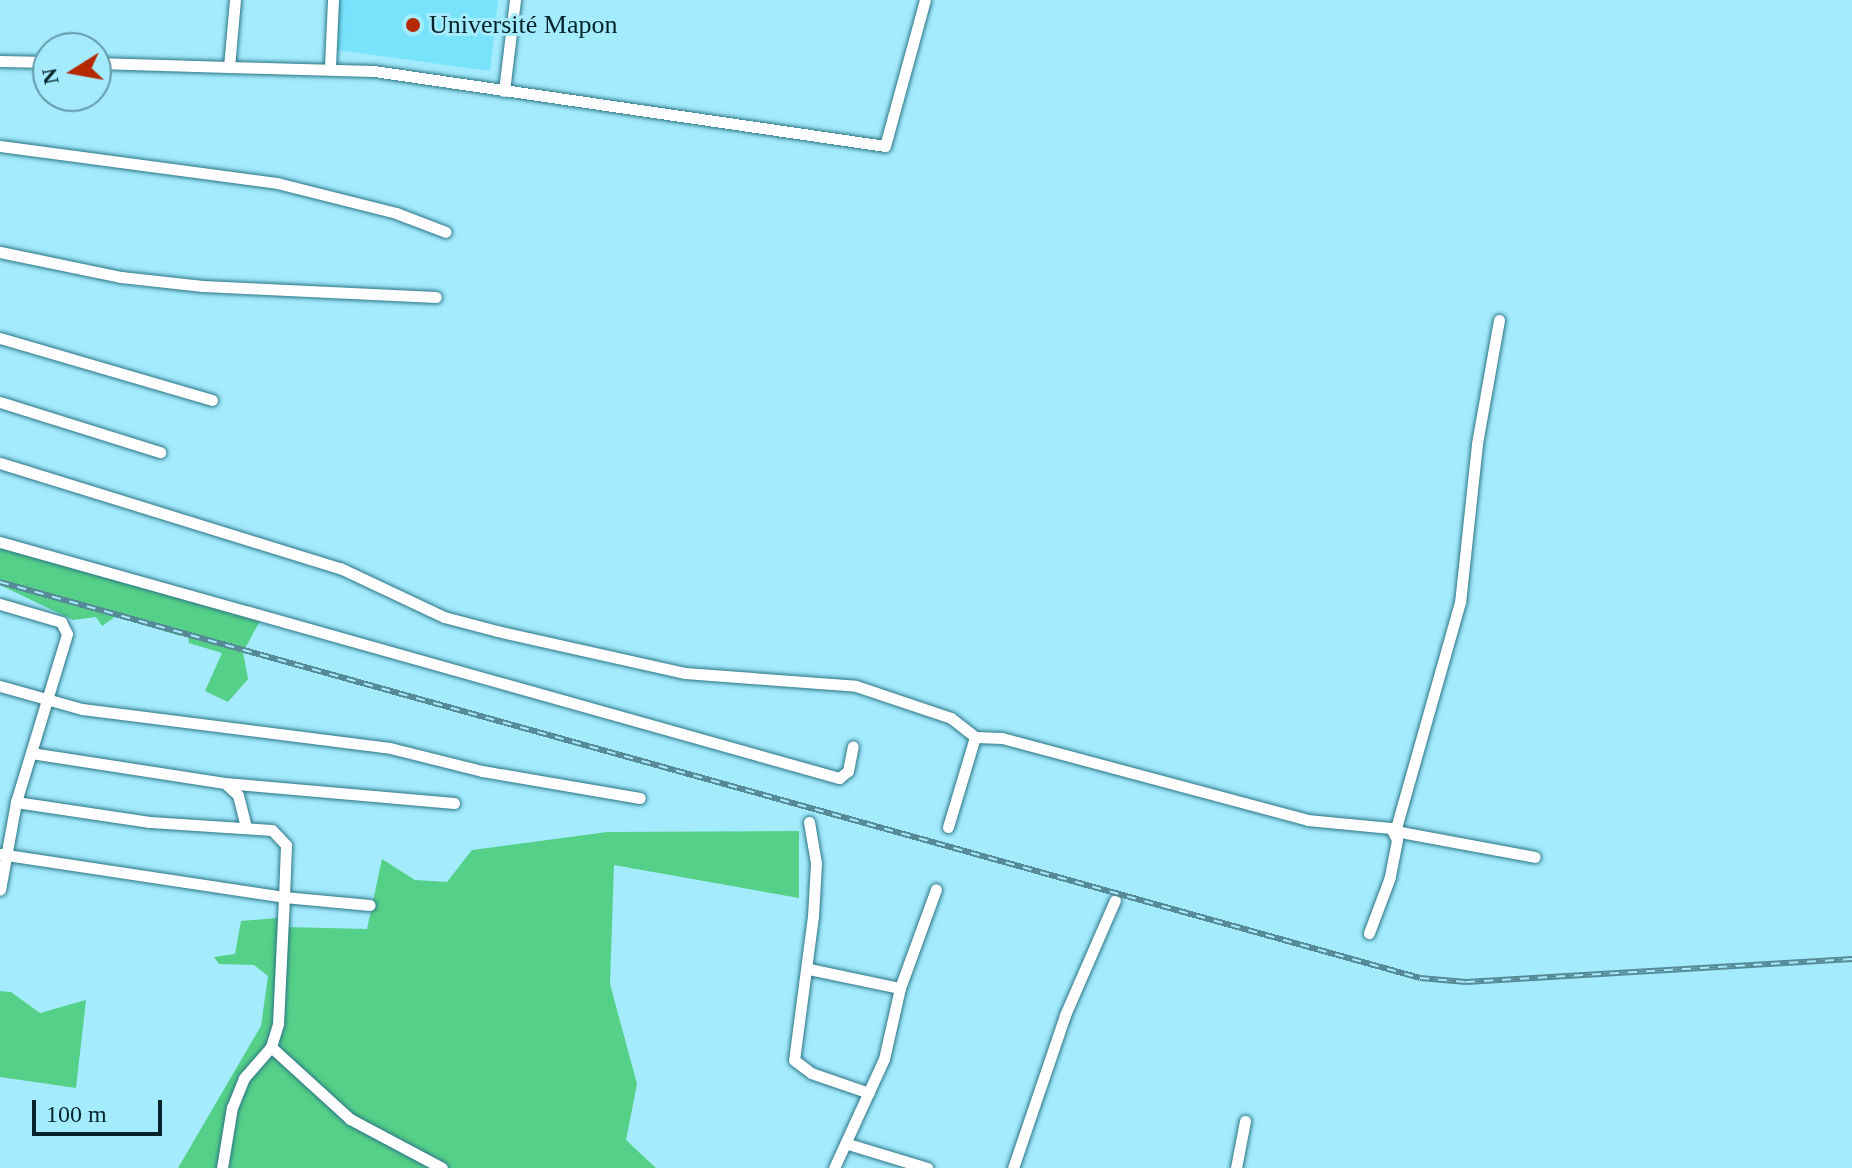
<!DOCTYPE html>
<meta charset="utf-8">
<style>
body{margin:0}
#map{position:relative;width:1852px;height:1168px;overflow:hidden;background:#a3ebfd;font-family:Georgia,serif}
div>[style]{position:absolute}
.built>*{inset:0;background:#79e3fc}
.green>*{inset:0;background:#55d088}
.roads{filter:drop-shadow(0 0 2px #2b7585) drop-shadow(0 0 2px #2b7585)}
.minor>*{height:11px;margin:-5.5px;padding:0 5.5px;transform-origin:5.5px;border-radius:5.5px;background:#fff}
.rail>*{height:6px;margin-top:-3px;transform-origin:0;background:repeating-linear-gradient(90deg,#a3ebfd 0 9px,#568a96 0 18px);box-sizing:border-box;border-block:2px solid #568a96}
.dots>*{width:22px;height:22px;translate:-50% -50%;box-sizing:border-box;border:4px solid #a3ebfd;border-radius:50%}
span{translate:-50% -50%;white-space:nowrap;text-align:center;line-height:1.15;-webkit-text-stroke:6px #a3ebfd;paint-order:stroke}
.poi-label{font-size:26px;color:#04232a}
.left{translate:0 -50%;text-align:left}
.north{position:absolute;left:32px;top:32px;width:80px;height:80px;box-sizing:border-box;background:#a3ebfd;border:2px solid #639ba9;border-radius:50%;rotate:259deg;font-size:22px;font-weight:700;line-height:32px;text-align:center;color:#04232a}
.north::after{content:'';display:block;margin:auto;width:28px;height:36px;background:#b42900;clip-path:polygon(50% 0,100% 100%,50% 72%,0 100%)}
.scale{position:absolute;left:32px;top:1100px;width:130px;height:36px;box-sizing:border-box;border:4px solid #04232a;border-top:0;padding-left:10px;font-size:24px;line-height:28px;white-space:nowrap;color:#04232a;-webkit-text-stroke:6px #a3ebfd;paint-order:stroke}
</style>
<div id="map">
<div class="built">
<div style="clip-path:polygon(333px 0,498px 0,490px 71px,330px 49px)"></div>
</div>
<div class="green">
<div style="clip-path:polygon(0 546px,260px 621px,243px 652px,248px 679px,228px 702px,205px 691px,222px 653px,189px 643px,187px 631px,180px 636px,116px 616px,102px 626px,96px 617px,73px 620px,0 585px)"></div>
<div style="clip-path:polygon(799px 831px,799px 898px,614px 865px,610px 984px,637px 1084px,626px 1140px,656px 1168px,178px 1168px,261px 1026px,268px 976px,254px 965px,219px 964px,214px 957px,235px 954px,241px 921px,278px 918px,286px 927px,367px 929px,382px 859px,415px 880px,447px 882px,472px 850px,607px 832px)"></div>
<div style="clip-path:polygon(0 991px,11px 992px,40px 1013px,86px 1000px,76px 1088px,0 1077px)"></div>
</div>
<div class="roads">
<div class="minor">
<div style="left:0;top:61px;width:48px;rotate:1.2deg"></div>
<div style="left:96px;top:63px;width:133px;rotate:1.7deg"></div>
<div style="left:229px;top:67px;width:67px;rotate:-84.9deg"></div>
<div style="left:330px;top:66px;width:66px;rotate:-87.4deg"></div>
<div style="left:229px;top:67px;width:145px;rotate:1.6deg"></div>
<div style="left:374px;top:71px;width:516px;rotate:8.35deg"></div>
<div style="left:885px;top:146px;width:151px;rotate:-74.7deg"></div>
<div style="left:504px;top:91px;width:92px;rotate:-83.1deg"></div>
<div style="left:0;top:146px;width:279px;rotate:7.6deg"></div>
<div style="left:277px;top:183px;width:123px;rotate:14.1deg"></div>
<div style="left:396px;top:213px;width:53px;rotate:20.8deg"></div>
<div style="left:0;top:252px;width:124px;rotate:11.7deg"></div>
<div style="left:121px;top:277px;width:82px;rotate:6.3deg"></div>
<div style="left:203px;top:286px;width:233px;rotate:2.7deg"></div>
<div style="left:1499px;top:320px;width:126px;rotate:100.1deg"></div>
<div style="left:1477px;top:444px;width:159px;rotate:96.1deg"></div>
<div style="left:1460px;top:602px;width:238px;rotate:105.8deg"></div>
<div style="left:1395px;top:831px;width:142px;rotate:10.5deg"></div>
<div style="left:0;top:338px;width:221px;rotate:16.3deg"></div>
<div style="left:0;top:402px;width:168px;rotate:17.4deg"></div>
<div style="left:0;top:463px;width:356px;rotate:17.2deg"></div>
<div style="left:340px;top:568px;width:115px;rotate:25.2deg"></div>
<div style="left:444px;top:617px;width:55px;rotate:14.8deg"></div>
<div style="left:497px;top:631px;width:193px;rotate:12.6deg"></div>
<div style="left:685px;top:673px;width:171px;rotate:4.3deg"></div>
<div style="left:856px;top:686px;width:100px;rotate:18.6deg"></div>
<div style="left:951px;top:718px;width:31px;rotate:38deg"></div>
<div style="left:975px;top:737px;width:94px;rotate:106.7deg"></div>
<div style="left:0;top:542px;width:872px;rotate:15.71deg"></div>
<div style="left:839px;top:778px;width:11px;rotate:-38deg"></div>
<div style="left:848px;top:771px;width:25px;rotate:-79deg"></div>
<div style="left:0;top:604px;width:64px;rotate:16.4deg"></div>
<div style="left:61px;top:622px;width:13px;rotate:63deg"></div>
<div style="left:67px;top:634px;width:176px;rotate:106.9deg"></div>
<div style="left:16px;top:802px;width:89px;rotate:100.3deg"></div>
<div style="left:0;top:686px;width:85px;rotate:15.7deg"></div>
<div style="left:82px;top:709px;width:310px;rotate:7.2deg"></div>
<div style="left:390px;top:748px;width:95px;rotate:14deg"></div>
<div style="left:482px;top:771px;width:160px;rotate:9.7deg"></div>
<div style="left:975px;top:737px;width:27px;rotate:2deg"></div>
<div style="left:1002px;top:738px;width:316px;rotate:15deg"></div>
<div style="left:1307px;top:820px;width:84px;rotate:5.4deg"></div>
<div style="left:1391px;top:828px;width:13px;rotate:63deg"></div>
<div style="left:1397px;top:840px;width:38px;rotate:101deg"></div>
<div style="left:1390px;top:877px;width:60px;rotate:110.6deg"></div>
<div style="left:31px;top:753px;width:196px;rotate:8.8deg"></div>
<div style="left:225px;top:783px;width:18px;rotate:43deg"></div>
<div style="left:238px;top:795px;width:33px;rotate:76deg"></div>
<div style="left:225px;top:783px;width:230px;rotate:5deg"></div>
<div style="left:16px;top:802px;width:135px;rotate:8.5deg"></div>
<div style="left:150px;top:822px;width:122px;rotate:3.8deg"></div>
<div style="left:272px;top:830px;width:21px;rotate:47deg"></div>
<div style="left:286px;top:845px;width:52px;rotate:92.2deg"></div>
<div style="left:284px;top:897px;width:86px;rotate:5.3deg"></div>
<div style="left:809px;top:822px;width:42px;rotate:80.3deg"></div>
<div style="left:816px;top:863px;width:53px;rotate:93.2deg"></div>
<div style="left:813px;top:916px;width:145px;rotate:97.5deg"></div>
<div style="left:794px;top:1060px;width:21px;rotate:37deg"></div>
<div style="left:811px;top:1073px;width:61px;rotate:19deg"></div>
<div style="left:0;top:854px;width:287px;rotate:8.6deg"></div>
<div style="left:284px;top:897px;width:127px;rotate:92.7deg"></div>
<div style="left:278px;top:1024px;width:24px;rotate:107deg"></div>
<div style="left:271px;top:1047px;width:41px;rotate:131.1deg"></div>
<div style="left:244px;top:1078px;width:31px;rotate:112deg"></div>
<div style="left:232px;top:1107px;width:62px;rotate:99.3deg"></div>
<div style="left:809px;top:969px;width:93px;rotate:11.8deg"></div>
<div style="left:271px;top:1047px;width:107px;rotate:42.3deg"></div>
<div style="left:350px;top:1119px;width:104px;rotate:28deg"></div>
<div style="left:848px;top:1144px;width:83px;rotate:16.9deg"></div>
<div style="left:834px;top:1168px;width:120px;rotate:-65.4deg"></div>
<div style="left:884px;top:1059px;width:73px;rotate:-77.3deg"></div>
<div style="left:900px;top:988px;width:105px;rotate:-70deg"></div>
<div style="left:1013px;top:1168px;width:162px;rotate:-71.2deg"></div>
<div style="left:1065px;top:1015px;width:125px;rotate:-66.5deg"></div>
<div style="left:1236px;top:1168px;width:48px;rotate:-79.2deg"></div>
</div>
</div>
<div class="rail">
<div style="left:0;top:582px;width:1474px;rotate:15.58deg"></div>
<div style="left:1420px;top:978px;width:46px;rotate:5deg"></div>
<div style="left:1466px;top:982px;width:387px;rotate:-3.4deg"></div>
</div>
<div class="dots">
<div style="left:413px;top:25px;background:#b42900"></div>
</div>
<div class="poi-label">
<span class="left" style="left:429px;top:25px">Université Mapon</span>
</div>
<div class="north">N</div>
<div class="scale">100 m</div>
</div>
